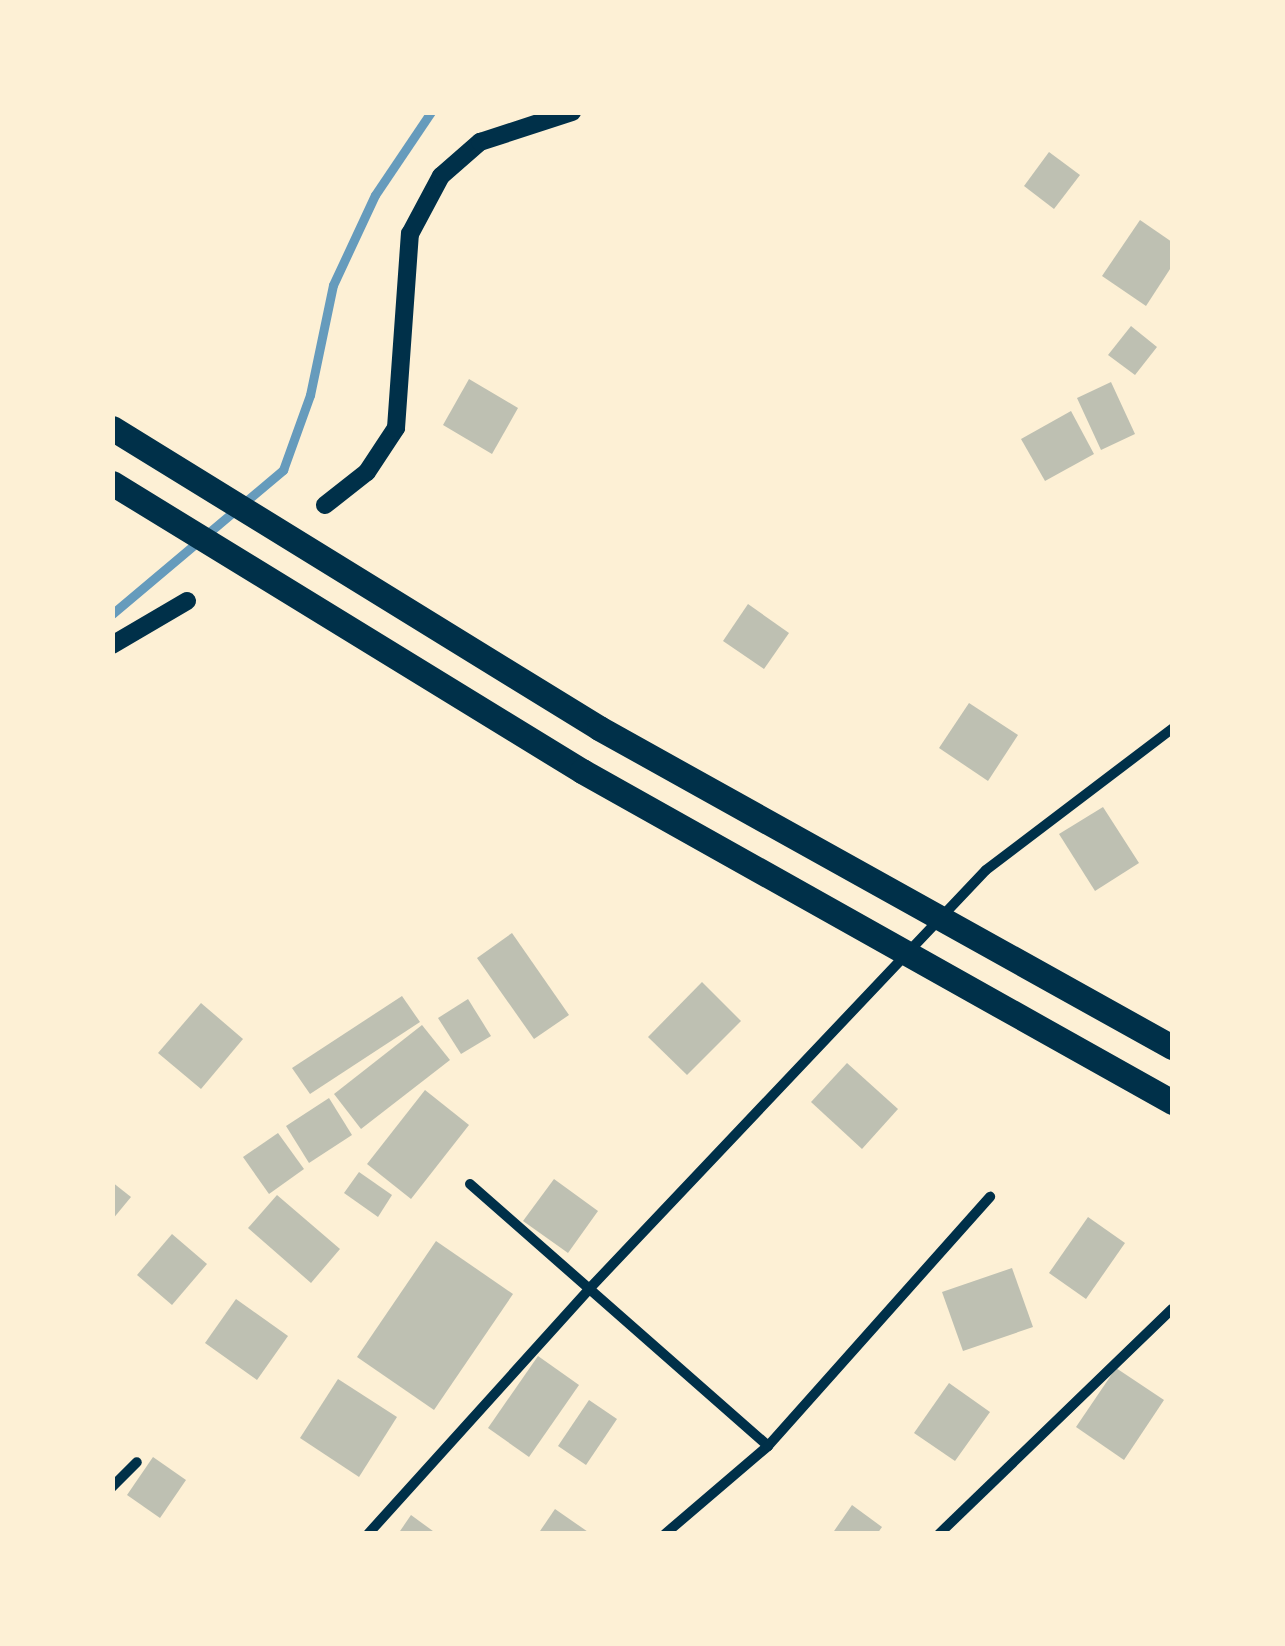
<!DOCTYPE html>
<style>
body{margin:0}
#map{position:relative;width:1285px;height:1646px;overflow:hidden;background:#fdf0d5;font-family:Montserrat,sans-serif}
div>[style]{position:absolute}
.stream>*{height:9px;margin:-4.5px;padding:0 4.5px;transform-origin:4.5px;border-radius:4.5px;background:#669bbc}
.building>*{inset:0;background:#bec0b2}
.minor>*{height:10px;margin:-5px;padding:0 5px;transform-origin:5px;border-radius:5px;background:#003049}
.tertiary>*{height:18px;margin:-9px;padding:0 9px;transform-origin:9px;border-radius:9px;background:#003049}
.motorway>*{height:25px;margin:-12.5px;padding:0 12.5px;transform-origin:12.5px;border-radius:12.5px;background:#003049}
span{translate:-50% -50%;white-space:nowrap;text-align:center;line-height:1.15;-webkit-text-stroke:10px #fdf0d5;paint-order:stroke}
.frame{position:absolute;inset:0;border:115px solid #fdf0d5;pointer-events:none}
</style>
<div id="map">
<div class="stream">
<div style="left:112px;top:614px;width:224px;rotate:-40.1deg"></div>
<div style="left:283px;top:470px;width:80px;rotate:-70.2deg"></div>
<div style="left:310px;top:395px;width:112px;rotate:-78.2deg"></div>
<div style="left:333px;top:285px;width:99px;rotate:-65deg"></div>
<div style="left:375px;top:195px;width:100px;rotate:-56deg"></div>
</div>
<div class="building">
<div style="clip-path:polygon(1049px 152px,1080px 175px,1054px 209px,1024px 186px)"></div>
<div style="clip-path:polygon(1140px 220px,1172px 242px,1172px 266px,1146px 306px,1102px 276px)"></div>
<div style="clip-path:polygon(1131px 326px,1157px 347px,1135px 375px,1108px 355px)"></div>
<div style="clip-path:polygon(469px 379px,518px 408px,492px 454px,443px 425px)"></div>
<div style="clip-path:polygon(1111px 382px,1135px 434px,1101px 450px,1077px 398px)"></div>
<div style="clip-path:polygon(1071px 411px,1094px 454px,1045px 481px,1021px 439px)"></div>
<div style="clip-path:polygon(748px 604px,789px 633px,764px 669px,723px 641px)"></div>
<div style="clip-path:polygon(969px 703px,1018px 735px,988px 781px,939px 748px)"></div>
<div style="clip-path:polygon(1103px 807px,1139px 863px,1095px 891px,1059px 834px)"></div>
<div style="clip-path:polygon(512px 933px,569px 1015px,534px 1039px,477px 958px)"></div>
<div style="clip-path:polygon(702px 982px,741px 1021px,687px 1075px,648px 1037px)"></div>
<div style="clip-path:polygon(402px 996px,420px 1022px,310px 1094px,292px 1068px)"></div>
<div style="clip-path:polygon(468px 999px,491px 1036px,461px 1054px,438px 1018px)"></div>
<div style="clip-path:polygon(201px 1003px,243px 1039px,201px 1089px,158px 1053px)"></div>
<div style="clip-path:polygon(422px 1025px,450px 1060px,361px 1129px,334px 1094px)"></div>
<div style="clip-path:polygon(847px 1063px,898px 1109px,862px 1149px,811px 1102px)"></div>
<div style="clip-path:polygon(425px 1090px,469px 1125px,411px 1199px,367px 1164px)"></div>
<div style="clip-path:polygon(329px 1098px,352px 1135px,309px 1163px,286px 1126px)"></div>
<div style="clip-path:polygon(278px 1133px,304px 1169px,269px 1194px,243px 1157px)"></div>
<div style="clip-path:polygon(359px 1172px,392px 1195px,378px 1217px,344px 1193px)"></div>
<div style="clip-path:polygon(554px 1179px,598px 1211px,568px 1253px,523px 1221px)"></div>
<div style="clip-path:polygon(112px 1182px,131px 1197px,112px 1220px)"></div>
<div style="clip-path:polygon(277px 1195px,340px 1249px,311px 1283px,248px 1228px)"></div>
<div style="clip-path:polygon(1088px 1217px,1125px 1243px,1086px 1299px,1049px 1273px)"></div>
<div style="clip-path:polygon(172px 1234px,207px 1264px,172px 1305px,137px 1275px)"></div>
<div style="clip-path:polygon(436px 1241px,513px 1294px,434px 1410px,357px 1357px)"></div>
<div style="clip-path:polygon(1012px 1268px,1033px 1327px,963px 1351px,942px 1292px)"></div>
<div style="clip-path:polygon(236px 1299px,288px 1336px,257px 1380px,205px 1343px)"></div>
<div style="clip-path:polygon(538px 1356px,579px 1385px,529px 1457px,488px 1428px)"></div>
<div style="clip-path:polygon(1116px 1368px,1164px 1400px,1124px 1460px,1076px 1427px)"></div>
<div style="clip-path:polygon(338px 1379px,397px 1417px,359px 1477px,300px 1438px)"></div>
<div style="clip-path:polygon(949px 1383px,990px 1412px,955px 1461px,914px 1433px)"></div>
<div style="clip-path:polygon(589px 1400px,617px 1419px,586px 1465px,558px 1446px)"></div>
<div style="clip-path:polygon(153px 1457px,186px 1480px,160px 1518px,127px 1495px)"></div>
<div style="clip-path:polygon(852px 1505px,882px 1527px,877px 1534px,832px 1534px)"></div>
<div style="clip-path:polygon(555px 1509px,591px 1534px,538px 1534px)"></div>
<div style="clip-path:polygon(411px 1515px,437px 1534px,398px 1534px)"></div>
</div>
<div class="minor">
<div style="left:470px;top:1184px;width:397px;rotate:41.3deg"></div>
<div style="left:112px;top:1487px;width:35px;rotate:-45deg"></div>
<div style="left:368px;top:1534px;width:333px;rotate:-47.9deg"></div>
<div style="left:591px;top:1287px;width:574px;rotate:-46.55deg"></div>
<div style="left:986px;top:870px;width:233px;rotate:-37.2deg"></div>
<div style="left:665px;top:1534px;width:135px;rotate:-40.5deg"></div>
<div style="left:768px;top:1446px;width:334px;rotate:-48.3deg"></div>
<div style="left:939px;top:1534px;width:324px;rotate:-44deg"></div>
</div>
<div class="tertiary">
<div style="left:325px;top:505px;width:53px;rotate:-38.2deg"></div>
<div style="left:367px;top:472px;width:53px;rotate:-56.6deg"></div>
<div style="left:396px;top:428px;width:195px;rotate:-85.9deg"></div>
<div style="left:410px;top:234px;width:66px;rotate:-61.9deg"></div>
<div style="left:441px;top:176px;width:52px;rotate:-41.1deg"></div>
<div style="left:480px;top:142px;width:97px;rotate:-18.1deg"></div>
<div style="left:112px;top:645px;width:87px;rotate:-30.4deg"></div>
</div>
<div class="motorway">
<div style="left:112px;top:428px;width:572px;rotate:31.63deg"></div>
<div style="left:599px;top:728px;width:656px;rotate:29.11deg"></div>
<div style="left:112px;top:483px;width:551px;rotate:31.5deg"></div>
<div style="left:582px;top:771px;width:677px;rotate:29.29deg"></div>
</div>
<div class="frame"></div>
</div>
